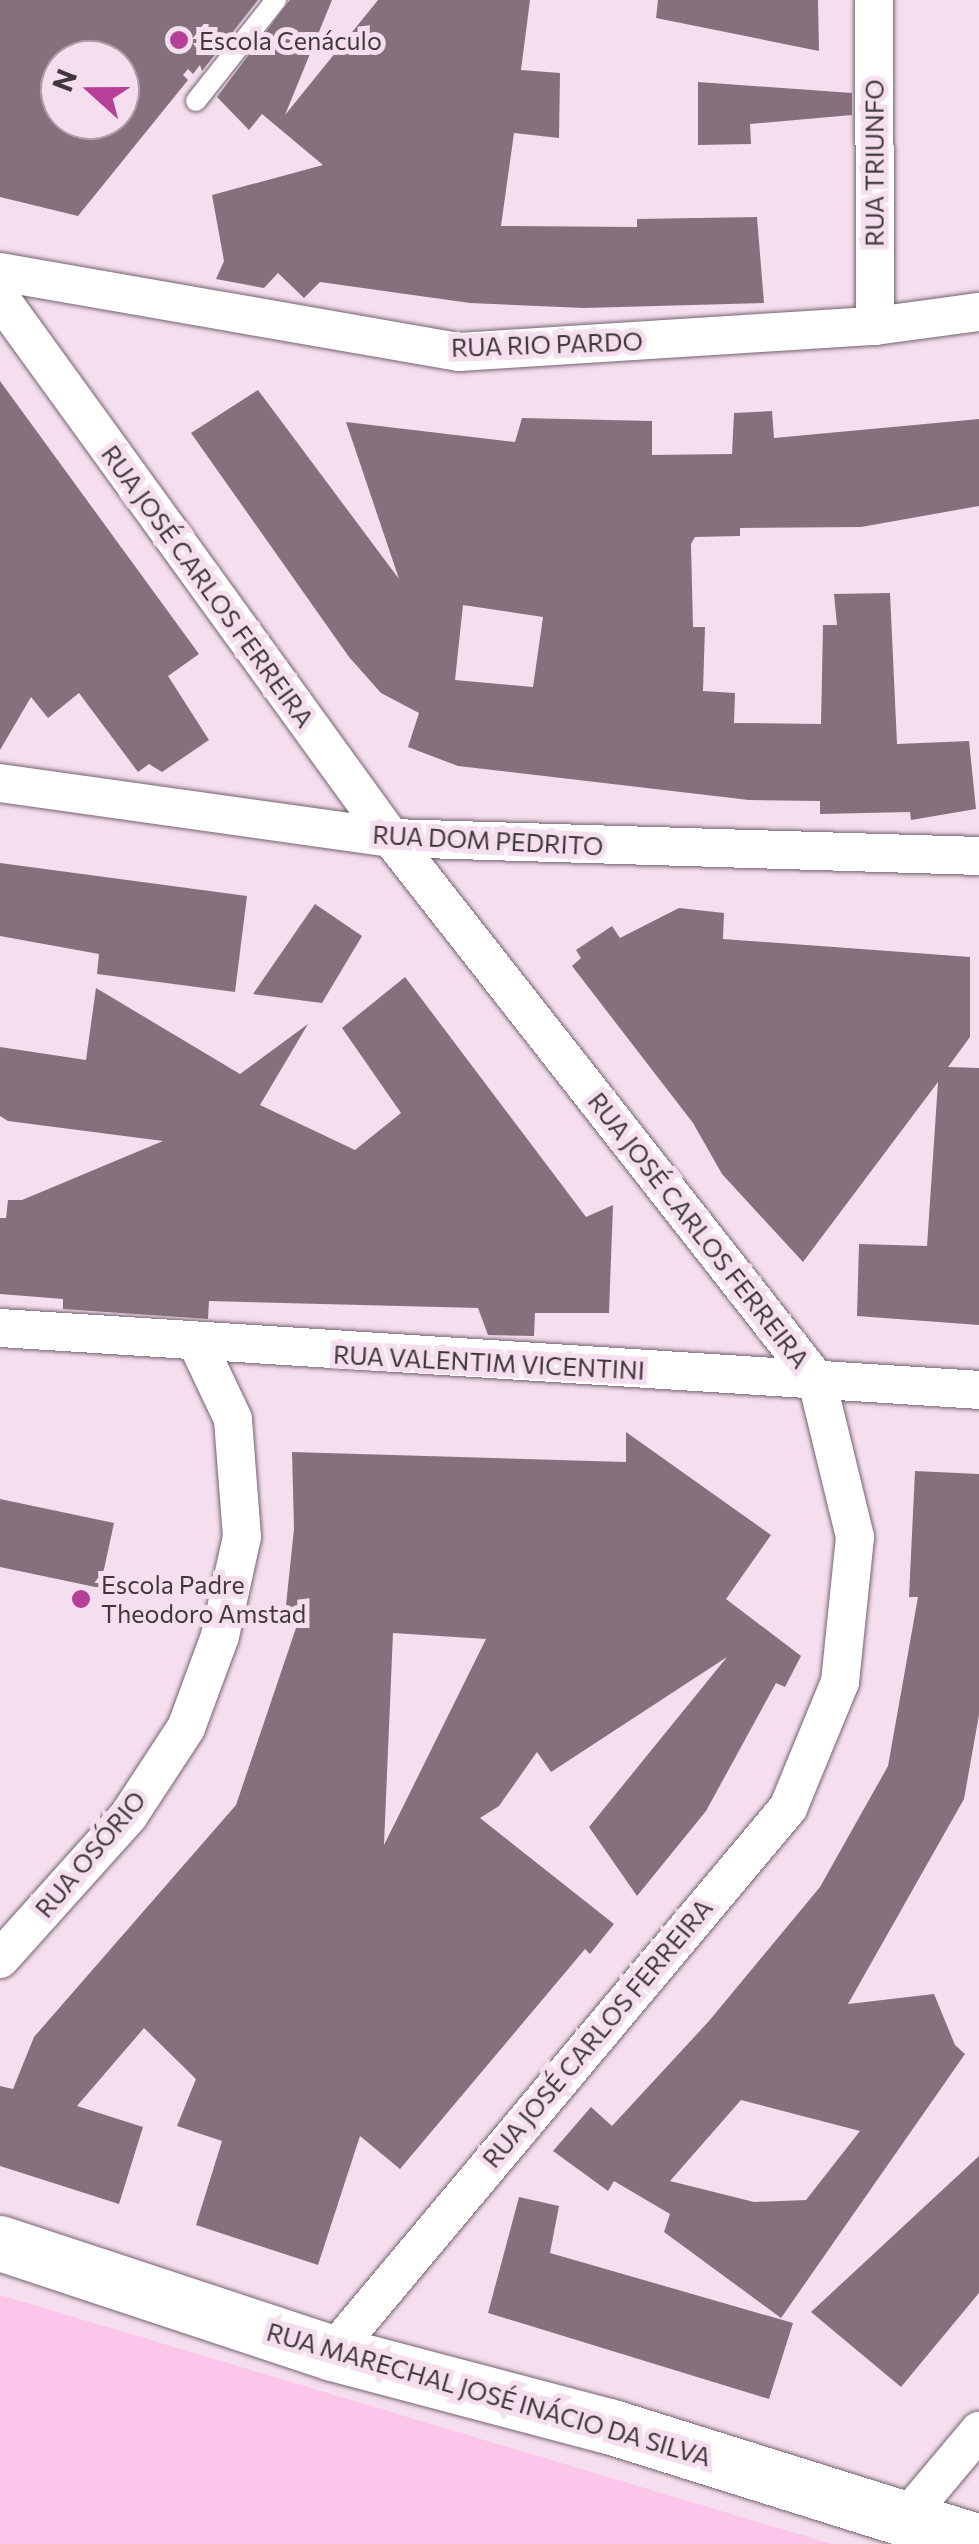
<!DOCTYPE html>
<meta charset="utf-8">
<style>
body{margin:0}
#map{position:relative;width:979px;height:2544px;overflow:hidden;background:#f5dfee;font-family:Commissioner,sans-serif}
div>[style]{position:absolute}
.green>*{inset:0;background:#fbc6ea}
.building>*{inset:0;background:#85717e}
.roads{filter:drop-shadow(0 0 2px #75626f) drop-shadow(0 0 2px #75626f)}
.lane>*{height:20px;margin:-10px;padding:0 10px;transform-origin:10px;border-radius:10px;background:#fff}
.street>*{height:38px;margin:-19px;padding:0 19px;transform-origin:19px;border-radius:19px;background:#fff}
.secondary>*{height:55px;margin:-27.5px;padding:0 27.5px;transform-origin:27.5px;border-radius:27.5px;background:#fff}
.dots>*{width:28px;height:28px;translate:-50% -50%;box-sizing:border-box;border:5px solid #f5dfee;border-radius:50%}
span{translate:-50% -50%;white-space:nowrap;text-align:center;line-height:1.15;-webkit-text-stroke:10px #f5dfee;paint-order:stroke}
.poi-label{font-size:25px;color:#41383e}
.left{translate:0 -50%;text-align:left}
.street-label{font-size:25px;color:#41383e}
.north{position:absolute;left:40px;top:40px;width:100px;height:100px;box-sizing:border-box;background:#f5dfee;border:2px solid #ad9ca8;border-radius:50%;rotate:291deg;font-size:28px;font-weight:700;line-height:40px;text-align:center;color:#41383e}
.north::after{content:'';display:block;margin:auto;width:35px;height:45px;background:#b44098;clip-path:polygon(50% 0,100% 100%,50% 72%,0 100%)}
</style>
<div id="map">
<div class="green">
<div style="clip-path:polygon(0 2295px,832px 2544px,0 2544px)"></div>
</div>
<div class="building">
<div style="clip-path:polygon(evenodd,0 0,258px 0,202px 71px,200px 65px,193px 74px,188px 69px,183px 75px,188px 80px,78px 216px,0 197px,0 0,60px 60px,120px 60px,120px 120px,60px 120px,60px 60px)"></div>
<div style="clip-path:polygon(290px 0,332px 0,285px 115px,378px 0,530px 0,521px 70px,560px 73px,559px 138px,514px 133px,501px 226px,637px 227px,637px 219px,757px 217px,764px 303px,584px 308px,470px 303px,320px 282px,304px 298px,278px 273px,264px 288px,216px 279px,224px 261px,212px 195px,323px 165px,262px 114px,249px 130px,217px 97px)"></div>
<div style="clip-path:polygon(658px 0,818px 0,819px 51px,656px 18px)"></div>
<div style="clip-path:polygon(698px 82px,852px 93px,852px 115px,750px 124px,751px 144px,698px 145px)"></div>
<div style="clip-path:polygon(0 381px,199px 654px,168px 676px,209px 740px,162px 772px,149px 764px,138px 772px,79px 693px,48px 718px,31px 697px,0 750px)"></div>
<div style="clip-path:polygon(evenodd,258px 390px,399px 579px,346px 422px,515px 442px,522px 418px,652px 421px,652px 455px,732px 454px,734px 413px,772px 411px,774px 438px,979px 419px,979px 506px,861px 527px,740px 528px,740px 536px,695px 537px,691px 544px,693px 627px,705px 627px,703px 691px,735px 693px,734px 723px,821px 724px,823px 625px,837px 625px,834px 594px,890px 593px,897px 744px,969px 741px,976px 809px,911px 820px,910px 812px,820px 814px,820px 801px,749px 800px,458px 766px,408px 747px,419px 713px,381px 693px,349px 657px,191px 433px,258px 390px,463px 605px,543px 617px,533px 687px,455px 680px,463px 605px)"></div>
<div style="clip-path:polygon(0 863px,247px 896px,235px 992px,97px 974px,99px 954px,0 936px)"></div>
<div style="clip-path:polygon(315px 904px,362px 936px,322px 1003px,253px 994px)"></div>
<div style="clip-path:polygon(679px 908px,724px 913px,723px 939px,970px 957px,970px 1037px,948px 1067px,979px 1068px,979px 1325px,857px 1316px,859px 1244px,927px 1246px,938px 1082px,803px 1262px,722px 1174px,693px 1123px,572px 966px,581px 958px,576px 950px,612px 926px,620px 938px)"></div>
<div style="clip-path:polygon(405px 977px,586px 1217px,613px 1205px,609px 1313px,535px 1313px,534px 1336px,488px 1335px,478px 1308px,209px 1301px,208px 1319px,63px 1309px,63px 1299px,0 1294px,0 1218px,6px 1218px,8px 1200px,22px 1200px,163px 1141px,8px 1121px,0 1116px,0 1047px,86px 1060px,96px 988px,240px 1074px,308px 1024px,260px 1105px,355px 1150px,401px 1113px,342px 1028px)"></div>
<div style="clip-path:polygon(evenodd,626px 1432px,771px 1535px,726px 1599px,801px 1656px,785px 1687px,776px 1683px,706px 1811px,637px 1896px,589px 1827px,727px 1657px,551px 1772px,537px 1752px,499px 1806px,480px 1818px,614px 1924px,590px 1954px,585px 1949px,400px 2169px,360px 2136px,318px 2265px,196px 2225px,222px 2141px,177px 2126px,196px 2079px,144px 2028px,77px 2106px,143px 2127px,119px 2204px,0 2166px,0 2086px,13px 2089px,34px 2037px,236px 1805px,297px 1625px,284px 1624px,294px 1529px,292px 1452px,626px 1462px,626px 1432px,393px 1633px,486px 1639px,384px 1845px,393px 1633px)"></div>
<div style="clip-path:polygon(evenodd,915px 1471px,979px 1474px,979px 1715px,964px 1799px,848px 2004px,934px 1994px,955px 2045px,965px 2054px,781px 2318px,664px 2232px,670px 2214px,614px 2181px,608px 2191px,553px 2151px,591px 2107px,612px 2126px,709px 2021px,820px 1887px,888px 1766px,918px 1597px,909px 1597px,915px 1471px,741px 2100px,860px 2131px,806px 2200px,754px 2202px,670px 2181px,741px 2100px)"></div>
<div style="clip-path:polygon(0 1499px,114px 1523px,100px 1588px,0 1567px)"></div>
<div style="clip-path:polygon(979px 2156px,979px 2293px,901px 2387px,811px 2312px)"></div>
<div style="clip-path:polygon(519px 2197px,559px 2206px,550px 2253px,793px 2323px,769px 2399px,488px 2313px)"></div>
</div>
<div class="roads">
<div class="lane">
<div style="left:196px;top:101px;width:129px;rotate:-51.6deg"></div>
</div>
<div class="street">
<div style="left:874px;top:0;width:326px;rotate:89.8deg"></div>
<div style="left:0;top:272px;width:466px;rotate:9.9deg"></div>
<div style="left:459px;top:352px;width:417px;rotate:-3.6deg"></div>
<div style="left:875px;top:326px;width:105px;rotate:-7.7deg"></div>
<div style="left:0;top:298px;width:667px;rotate:54.09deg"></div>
<div style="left:391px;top:838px;width:690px;rotate:51.88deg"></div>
<div style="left:817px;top:1381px;width:161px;rotate:76.3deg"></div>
<div style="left:855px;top:1537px;width:146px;rotate:95.9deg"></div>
<div style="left:840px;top:1682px;width:136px;rotate:112.4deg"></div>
<div style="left:788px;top:1808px;width:711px;rotate:129.92deg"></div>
<div style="left:0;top:783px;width:395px;rotate:8deg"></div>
<div style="left:391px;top:838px;width:588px;rotate:1.75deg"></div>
<div style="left:0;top:1328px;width:981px;rotate:3.62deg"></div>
<div style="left:0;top:1959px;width:193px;rotate:-48.1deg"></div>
<div style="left:129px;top:1815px;width:104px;rotate:-56.8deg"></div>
<div style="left:186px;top:1728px;width:98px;rotate:-69.7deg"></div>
<div style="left:220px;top:1636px;width:101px;rotate:-77.5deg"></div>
<div style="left:242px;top:1537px;width:118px;rotate:-94.4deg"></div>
<div style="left:233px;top:1419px;width:82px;rotate:-115.3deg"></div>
<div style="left:906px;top:2518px;width:114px;rotate:-50deg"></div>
</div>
<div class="secondary">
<div style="left:0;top:2243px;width:350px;rotate:18.3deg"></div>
<div style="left:332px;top:2353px;width:286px;rotate:14.8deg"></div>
<div style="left:609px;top:2426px;width:388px;rotate:17.4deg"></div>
</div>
</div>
<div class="dots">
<div style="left:179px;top:40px;background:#b44098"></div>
<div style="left:81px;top:1599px;background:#b44098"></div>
</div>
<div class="poi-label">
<span class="left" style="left:199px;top:40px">Escola Cenáculo</span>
<span class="left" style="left:101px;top:1599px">Escola Padre<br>Theodoro Amstad</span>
</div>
<div class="street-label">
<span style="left:874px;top:163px;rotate:-90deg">RUA TRIUNFO</span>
<span style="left:547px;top:344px;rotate:-2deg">RUA RIO PARDO</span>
<span style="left:208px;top:586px;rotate:54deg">RUA JOSÉ CARLOS FERREIRA</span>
<span style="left:488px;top:840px;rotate:3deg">RUA DOM PEDRITO</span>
<span style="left:699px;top:1230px;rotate:52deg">RUA JOSÉ CARLOS FERREIRA</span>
<span style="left:489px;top:1362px;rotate:3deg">RUA VALENTIM VICENTINI</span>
<span style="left:90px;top:1854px;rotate:-50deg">RUA OSÓRIO</span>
<span style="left:597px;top:2033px;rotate:-50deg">RUA JOSÉ CARLOS FERREIRA</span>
<span style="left:489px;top:2394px;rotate:16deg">RUA MARECHAL JOSÉ INÁCIO DA SILVA</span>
</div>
<div class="north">N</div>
</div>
